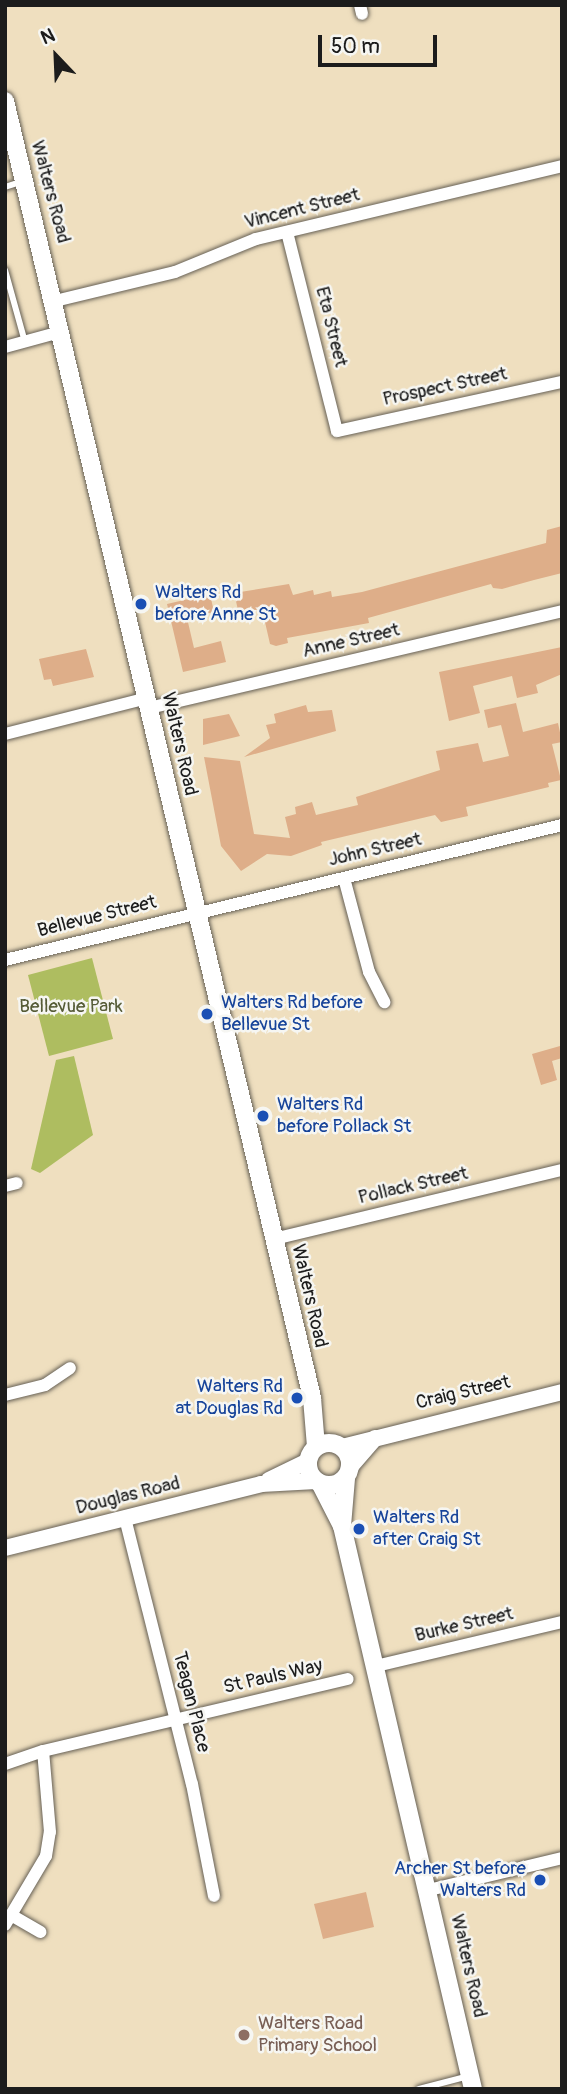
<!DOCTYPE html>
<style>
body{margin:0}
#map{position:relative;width:567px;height:2094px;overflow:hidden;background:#efdfbf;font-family:Pangolin,sans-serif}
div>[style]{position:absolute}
.green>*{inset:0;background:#aebd60}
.building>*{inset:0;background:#deae89}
.roads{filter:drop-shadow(0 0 2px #666055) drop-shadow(0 0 2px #666055)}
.service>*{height:6px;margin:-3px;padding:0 3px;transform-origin:3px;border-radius:3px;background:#fff}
.minor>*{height:12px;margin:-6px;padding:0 6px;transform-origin:6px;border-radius:6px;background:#fff}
.tertiary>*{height:16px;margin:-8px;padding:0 8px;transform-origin:8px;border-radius:8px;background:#fff}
.secondary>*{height:18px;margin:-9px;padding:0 9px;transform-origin:9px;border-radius:9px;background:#fff}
.secondary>.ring{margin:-9px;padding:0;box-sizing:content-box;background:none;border:18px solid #fff;border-radius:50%}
.dots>*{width:19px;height:19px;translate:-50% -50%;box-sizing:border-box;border:4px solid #f6f6f2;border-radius:50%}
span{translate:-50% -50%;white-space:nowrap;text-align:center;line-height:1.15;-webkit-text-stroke:5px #f6f6f2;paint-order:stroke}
.street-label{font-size:19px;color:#1c1c1c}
.transit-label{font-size:19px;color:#164399}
.left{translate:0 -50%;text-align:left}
.right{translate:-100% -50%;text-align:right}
.park-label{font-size:19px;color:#565c37}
.education-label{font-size:19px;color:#785e54}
.frame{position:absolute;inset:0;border:7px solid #1c1c1c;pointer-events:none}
.north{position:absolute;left:21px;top:21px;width:70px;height:70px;-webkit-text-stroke:5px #f6f6f2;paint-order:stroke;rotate:337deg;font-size:19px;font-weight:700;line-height:28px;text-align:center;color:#1c1c1c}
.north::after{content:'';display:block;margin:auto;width:24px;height:32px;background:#1c1c1c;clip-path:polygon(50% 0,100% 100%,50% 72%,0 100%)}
.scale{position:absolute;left:318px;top:35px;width:119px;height:32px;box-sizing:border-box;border:4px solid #1c1c1c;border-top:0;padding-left:9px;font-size:21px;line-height:24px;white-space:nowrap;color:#1c1c1c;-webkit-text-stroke:5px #f6f6f2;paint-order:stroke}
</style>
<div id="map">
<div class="green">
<div style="clip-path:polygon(92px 958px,113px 1039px,49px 1056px,28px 975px)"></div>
<div style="clip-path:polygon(74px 1056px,93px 1135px,40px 1173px,31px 1169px,56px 1060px)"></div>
</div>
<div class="building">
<div style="clip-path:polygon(562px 526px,562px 573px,534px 580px,502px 589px,493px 588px,491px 584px,368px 618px,369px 623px,287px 638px,288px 643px,276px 646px,270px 644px,262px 609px,239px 614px,234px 593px,289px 584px,293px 595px,313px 590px,314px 595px,331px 591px,332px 597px,362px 592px,546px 543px,547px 530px)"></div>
<div style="clip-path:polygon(210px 594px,214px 612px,187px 618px,194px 648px,221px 641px,226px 662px,183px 672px,167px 604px)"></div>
<div style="clip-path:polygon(562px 647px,562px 674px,536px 685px,538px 693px,517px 698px,512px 676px,473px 686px,480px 713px,449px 721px,439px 672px)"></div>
<div style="clip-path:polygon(86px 649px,94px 677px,53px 686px,51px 679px,44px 680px,39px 659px)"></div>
<div style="clip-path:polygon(516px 703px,523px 732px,558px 723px,562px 742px,552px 744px,561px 780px,548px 783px,549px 787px,466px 807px,468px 816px,441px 822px,435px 815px,321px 842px,322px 845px,291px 856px,267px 854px,241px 871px,221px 846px,204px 757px,240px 761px,254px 834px,290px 838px,285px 817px,296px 814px,295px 807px,312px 802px,316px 815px,358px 805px,356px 797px,440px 770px,436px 751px,478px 743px,483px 762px,509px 756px,501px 725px,488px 728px,484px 710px)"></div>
<div style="clip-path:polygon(306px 705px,308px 712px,332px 710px,336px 731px,244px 757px,270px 738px,266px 725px,276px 723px,274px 714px)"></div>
<div style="clip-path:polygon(229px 714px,240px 736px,203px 745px,203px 719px)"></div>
<div style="clip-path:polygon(560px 1046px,562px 1058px,552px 1061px,557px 1080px,541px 1085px,532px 1054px)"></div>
<div style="clip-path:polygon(366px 1892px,374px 1927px,323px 1939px,314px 1904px)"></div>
</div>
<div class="roads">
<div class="service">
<div style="left:5px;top:187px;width:19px;rotate:-18deg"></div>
<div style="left:5px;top:270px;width:75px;rotate:74.5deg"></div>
<div style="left:419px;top:2089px;width:52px;rotate:-14.6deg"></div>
</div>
<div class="minor">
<div style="left:360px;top:5px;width:9px;rotate:77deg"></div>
<div style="left:287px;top:232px;width:205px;rotate:75.9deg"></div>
<div style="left:337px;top:431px;width:230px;rotate:-12.3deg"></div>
<div style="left:55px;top:301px;width:123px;rotate:-13.6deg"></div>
<div style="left:175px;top:272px;width:87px;rotate:-22.2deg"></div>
<div style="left:256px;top:239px;width:315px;rotate:-13.4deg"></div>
<div style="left:5px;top:347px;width:57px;rotate:-15.3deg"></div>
<div style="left:149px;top:708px;width:424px;rotate:-13.2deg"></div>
<div style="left:5px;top:734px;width:146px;rotate:-14.2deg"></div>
<div style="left:344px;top:878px;width:97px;rotate:75.1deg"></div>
<div style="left:369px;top:972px;width:34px;rotate:63deg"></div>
<div style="left:5px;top:960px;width:573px;rotate:-13.62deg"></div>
<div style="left:5px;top:1186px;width:12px;rotate:-14deg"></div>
<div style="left:274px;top:1239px;width:296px;rotate:-13.5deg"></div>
<div style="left:5px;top:1395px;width:41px;rotate:-14deg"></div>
<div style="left:45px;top:1385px;width:30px;rotate:-34deg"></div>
<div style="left:125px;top:1518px;width:274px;rotate:75.9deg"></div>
<div style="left:192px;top:1784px;width:114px;rotate:78.9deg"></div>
<div style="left:376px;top:1666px;width:191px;rotate:-13.3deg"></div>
<div style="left:5px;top:1764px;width:40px;rotate:-18.9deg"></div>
<div style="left:43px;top:1751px;width:313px;rotate:-13.3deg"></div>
<div style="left:429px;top:1890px;width:137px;rotate:-13.5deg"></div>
<div style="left:11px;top:1915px;width:34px;rotate:30deg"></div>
<div style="left:5px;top:1925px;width:80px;rotate:-59.3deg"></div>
<div style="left:46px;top:1856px;width:24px;rotate:-81deg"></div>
<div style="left:50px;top:1832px;width:81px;rotate:-94.9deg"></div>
</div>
<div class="tertiary">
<div style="left:342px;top:1447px;width:227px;rotate:-14deg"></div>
<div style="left:351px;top:1466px;width:37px;rotate:-49deg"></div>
<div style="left:269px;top:1480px;width:43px;rotate:-26deg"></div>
<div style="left:5px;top:1548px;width:264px;rotate:-14deg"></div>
<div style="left:261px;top:1484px;width:55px;rotate:-3.1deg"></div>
</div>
<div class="secondary">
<div style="left:5px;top:101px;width:1333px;rotate:76.68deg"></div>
<div style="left:312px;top:1398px;width:49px;rotate:85.3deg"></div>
<div class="ring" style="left:308px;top:1443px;width:24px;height:24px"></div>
<div style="left:320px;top:1483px;width:48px;rotate:62.9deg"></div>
<div style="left:342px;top:1526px;width:578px;rotate:76.9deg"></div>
<div style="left:342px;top:1526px;width:48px;rotate:-85.2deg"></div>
</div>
</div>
<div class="dots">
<div style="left:141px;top:604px;background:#1a4fb4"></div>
<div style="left:207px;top:1014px;background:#1a4fb4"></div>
<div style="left:263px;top:1116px;background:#1a4fb4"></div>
<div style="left:297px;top:1398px;background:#1a4fb4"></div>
<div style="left:359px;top:1529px;background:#1a4fb4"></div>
<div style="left:540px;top:1880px;background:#1a4fb4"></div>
<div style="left:244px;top:2035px;background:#8d6e63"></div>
</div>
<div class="street-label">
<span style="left:50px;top:192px;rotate:75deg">Walters Road</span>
<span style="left:302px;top:209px;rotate:-14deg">Vincent Street</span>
<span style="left:331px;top:327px;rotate:76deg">Eta Street</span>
<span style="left:445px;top:387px;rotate:-12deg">Prospect Street</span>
<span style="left:351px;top:641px;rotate:-13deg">Anne Street</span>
<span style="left:179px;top:744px;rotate:77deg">Walters Road</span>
<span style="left:375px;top:850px;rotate:-13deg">John Street</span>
<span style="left:97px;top:917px;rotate:-14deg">Bellevue Street</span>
<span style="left:413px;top:1186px;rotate:-13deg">Pollack Street</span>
<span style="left:309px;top:1296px;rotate:77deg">Walters Road</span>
<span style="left:463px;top:1393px;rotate:-13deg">Craig Street</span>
<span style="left:128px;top:1496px;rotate:-14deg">Douglas Road</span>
<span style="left:464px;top:1625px;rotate:-13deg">Burke Street</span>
<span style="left:273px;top:1677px;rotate:-13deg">St Pauls Way</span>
<span style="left:191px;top:1702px;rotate:76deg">Teagan Place</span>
<span style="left:468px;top:1966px;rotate:77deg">Walters Road</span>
</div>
<div class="transit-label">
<span class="left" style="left:155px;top:604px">Walters Rd<br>before Anne St</span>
<span class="left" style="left:221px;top:1014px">Walters Rd before<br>Bellevue St</span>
<span class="left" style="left:277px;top:1116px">Walters Rd<br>before Pollack St</span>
<span class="right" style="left:283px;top:1398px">Walters Rd<br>at Douglas Rd</span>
<span class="left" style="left:373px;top:1529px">Walters Rd<br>after Craig St</span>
<span class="right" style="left:526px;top:1880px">Archer St before<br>Walters Rd</span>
</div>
<div class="park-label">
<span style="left:71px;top:1007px">Bellevue Park</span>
</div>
<div class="education-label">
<span class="left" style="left:258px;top:2035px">Walters Road<br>Primary School</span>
</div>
<div class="frame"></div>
<div class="north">N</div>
<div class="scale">50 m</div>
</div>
